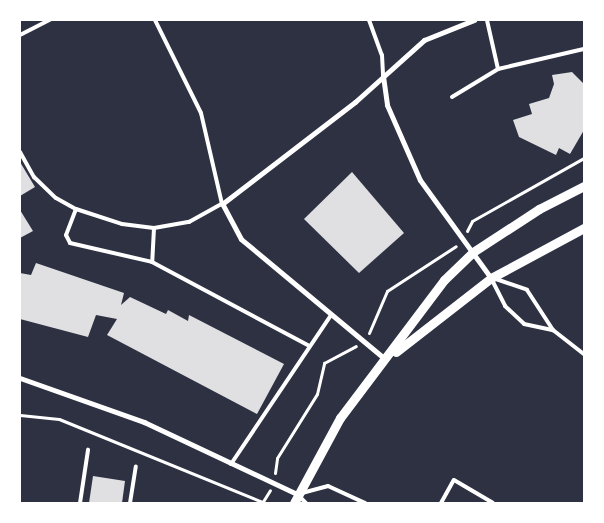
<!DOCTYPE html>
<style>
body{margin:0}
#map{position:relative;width:604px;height:523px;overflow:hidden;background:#2d3142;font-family:"Playfair Display",serif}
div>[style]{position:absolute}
.building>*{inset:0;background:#e0e0e3}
.path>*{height:3px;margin:-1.5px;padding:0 1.5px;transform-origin:1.5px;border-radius:1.5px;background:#fff}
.service>*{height:4px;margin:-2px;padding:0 2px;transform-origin:2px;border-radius:2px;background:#fff}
.minor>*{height:5px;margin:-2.5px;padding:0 2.5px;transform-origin:2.5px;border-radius:2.5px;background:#fff}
.tertiary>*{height:9px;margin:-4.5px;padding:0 4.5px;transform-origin:4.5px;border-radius:4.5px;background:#fff}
span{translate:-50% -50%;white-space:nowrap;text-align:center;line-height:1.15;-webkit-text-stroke:4px #fff;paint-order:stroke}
.frame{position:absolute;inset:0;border:21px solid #fff;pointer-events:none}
</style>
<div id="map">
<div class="building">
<div style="clip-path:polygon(572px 72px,584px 84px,584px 130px,570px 154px,559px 148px,556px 155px,519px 137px,513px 120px,532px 114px,529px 104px,549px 98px,554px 84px,552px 75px)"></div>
<div style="clip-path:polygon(20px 162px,35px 187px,20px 196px)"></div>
<div style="clip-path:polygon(352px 172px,404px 233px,359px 273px,304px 219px)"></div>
<div style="clip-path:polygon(20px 210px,33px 231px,20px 238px)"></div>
<div style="clip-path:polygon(36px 263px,124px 293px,121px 305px,130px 297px,166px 314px,168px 310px,188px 321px,189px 315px,284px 364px,257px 414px,107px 335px,117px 319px,96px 315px,88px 337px,20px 319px,20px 273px,31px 275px)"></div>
<div style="clip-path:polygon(93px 476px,125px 481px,122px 503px,89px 503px)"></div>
</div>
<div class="path">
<div style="left:467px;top:231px;width:11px;rotate:-63deg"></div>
<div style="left:472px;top:221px;width:129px;rotate:-29.4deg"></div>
<div style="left:369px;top:333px;width:46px;rotate:-66.8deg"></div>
<div style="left:387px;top:291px;width:82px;rotate:-33.1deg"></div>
<div style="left:20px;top:415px;width:39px;rotate:6deg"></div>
<div style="left:59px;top:419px;width:222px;rotate:22.2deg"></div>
<div style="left:275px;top:473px;width:15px;rotate:-82deg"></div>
<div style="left:277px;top:458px;width:75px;rotate:-58deg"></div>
<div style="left:317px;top:394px;width:32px;rotate:-77deg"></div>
<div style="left:324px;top:363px;width:36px;rotate:-28deg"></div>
<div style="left:262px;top:503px;width:15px;rotate:-58deg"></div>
</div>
<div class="service">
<div style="left:369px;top:20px;width:37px;rotate:70deg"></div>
<div style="left:382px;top:55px;width:21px;rotate:87deg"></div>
<div style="left:20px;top:35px;width:34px;rotate:-27deg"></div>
<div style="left:498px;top:69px;width:88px;rotate:-13.1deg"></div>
<div style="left:452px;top:97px;width:54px;rotate:-31.3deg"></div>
<div style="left:498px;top:69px;width:50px;rotate:-102.7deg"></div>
<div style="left:20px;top:152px;width:29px;rotate:61deg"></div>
<div style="left:34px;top:177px;width:30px;rotate:44deg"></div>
<div style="left:56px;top:198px;width:23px;rotate:29deg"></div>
<div style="left:76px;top:209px;width:48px;rotate:18.1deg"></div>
<div style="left:122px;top:224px;width:32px;rotate:7deg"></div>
<div style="left:154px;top:228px;width:36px;rotate:-10deg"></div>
<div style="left:189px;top:222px;width:38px;rotate:-29deg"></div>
<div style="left:222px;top:204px;width:93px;rotate:-103deg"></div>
<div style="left:201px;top:113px;width:104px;rotate:-116.3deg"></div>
<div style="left:76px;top:209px;width:28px;rotate:111deg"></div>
<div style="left:66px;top:235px;width:9px;rotate:63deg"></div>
<div style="left:70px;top:243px;width:84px;rotate:13deg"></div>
<div style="left:154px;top:228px;width:34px;rotate:93deg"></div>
<div style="left:152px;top:262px;width:178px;rotate:28.1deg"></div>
<div style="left:493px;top:278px;width:36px;rotate:19deg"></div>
<div style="left:527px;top:290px;width:48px;rotate:57deg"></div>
<div style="left:553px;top:330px;width:39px;rotate:38deg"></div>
<div style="left:492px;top:280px;width:29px;rotate:63deg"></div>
<div style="left:505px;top:306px;width:26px;rotate:43deg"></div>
<div style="left:524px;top:324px;width:30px;rotate:12deg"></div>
<div style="left:231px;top:464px;width:179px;rotate:-56.1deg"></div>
<div style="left:302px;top:493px;width:27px;rotate:-15deg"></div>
<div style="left:328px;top:486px;width:41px;rotate:24.7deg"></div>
<div style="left:299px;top:496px;width:10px;rotate:45deg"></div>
<div style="left:80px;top:503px;width:54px;rotate:-81.4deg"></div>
<div style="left:130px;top:503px;width:37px;rotate:-81deg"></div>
<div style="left:441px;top:503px;width:26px;rotate:-61deg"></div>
<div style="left:454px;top:480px;width:45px;rotate:30.5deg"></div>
</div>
<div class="minor">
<div style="left:383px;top:76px;width:29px;rotate:82deg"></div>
<div style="left:387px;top:105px;width:82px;rotate:66.3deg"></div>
<div style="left:420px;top:180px;width:121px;rotate:54.1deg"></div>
<div style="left:385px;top:359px;width:187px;rotate:-140.2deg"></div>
<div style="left:241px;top:239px;width:40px;rotate:-118deg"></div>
<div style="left:222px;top:204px;width:168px;rotate:-37.5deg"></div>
<div style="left:355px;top:102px;width:93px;rotate:-41.9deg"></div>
<div style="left:424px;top:40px;width:54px;rotate:-21.8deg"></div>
<div style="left:20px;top:378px;width:132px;rotate:19.5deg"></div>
<div style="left:144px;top:422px;width:169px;rotate:25.2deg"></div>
</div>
<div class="tertiary">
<div style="left:396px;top:352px;width:120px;rotate:-37.9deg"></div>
<div style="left:491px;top:278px;width:106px;rotate:-28.3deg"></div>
<div style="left:294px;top:503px;width:97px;rotate:-61.6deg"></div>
<div style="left:340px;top:418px;width:173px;rotate:-53deg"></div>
<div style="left:444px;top:280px;width:40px;rotate:-44deg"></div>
<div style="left:473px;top:252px;width:79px;rotate:-33.1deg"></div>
<div style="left:539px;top:209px;width:51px;rotate:-27.1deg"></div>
</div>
<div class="frame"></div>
</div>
